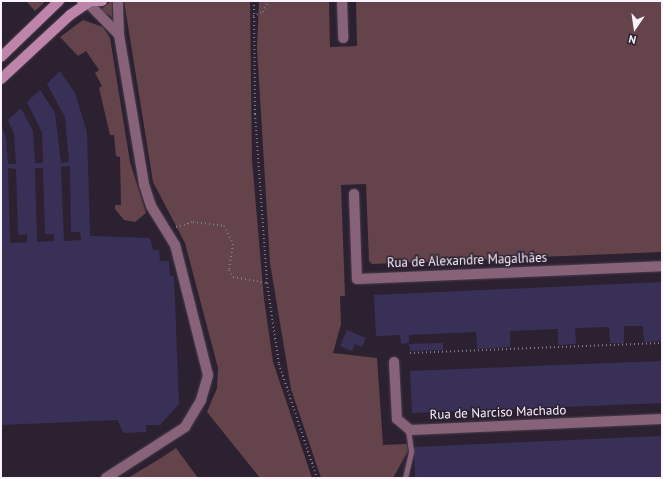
<!DOCTYPE html>
<meta charset="utf-8">
<style>
body{margin:0}
#map{position:relative;width:663px;height:479px;overflow:hidden;background:#2c2131;font-family:"PT Sans",sans-serif}
div>[style]{position:absolute}
.green>*{inset:0;background:#64434a}
.building>*{inset:0;background:#393058}
.path>*{height:2px;margin-top:-1px;transform-origin:0;background:repeating-linear-gradient(90deg,#847b88 0 1px,transparent 0 4px)}
.roads{filter:drop-shadow(0 0 1px #493e4d) drop-shadow(0 0 1px #493e4d)}
.service>*{height:5px;margin:-2.5px;padding:0 2.5px;transform-origin:2.5px;border-radius:2.5px;background:#886279}
.minor>*{height:10px;margin:-5px;padding:0 5px;transform-origin:5px;border-radius:5px;background:#886279}
.secondary>*{height:10px;margin:-5px;padding:0 5px;transform-origin:5px;border-radius:5px;background:#bf84a9}
span{translate:-50% -50%;white-space:nowrap;text-align:center;line-height:1.15;-webkit-text-stroke:3px #2c2131;paint-order:stroke}
.street-label{font-size:13px;color:#f9f1fb}
.frame{position:absolute;inset:0;border:2px solid #f9f1fb;pointer-events:none}
.north{position:absolute;left:615px;top:8px;width:40px;height:40px;-webkit-text-stroke:3px #2c2131;paint-order:stroke;rotate:193deg;font-size:11px;font-weight:700;line-height:16px;text-align:center;color:#f9f1fb}
.north::after{content:'';display:block;margin:auto;width:14px;height:18px;background:#f9f1fb;clip-path:polygon(50% 0,100% 100%,50% 72%,0 100%)}
</style>
<div id="map">
<div class="green">
<div style="clip-path:polygon(26px 1px,46px 1px,35px 11px)"></div>
<div style="clip-path:polygon(124px 1px,250px 1px,252px 160px,264px 299px,273px 362px,312px 478px,260px 478px,207px 412px,217px 388px,218px 368px,185px 243px,153px 182px)"></div>
<div style="clip-path:polygon(259px 1px,329px 1px,330px 47px,357px 46px,356px 1px,662px 1px,662px 252px,372px 264px,369px 261px,366px 184px,341px 185px,345px 296px,340px 296px,341px 324px,333px 353px,377px 358px,383px 445px,407px 444px,408px 451px,393px 478px,321px 478px,291px 389px,270px 263px,257px 48px)"></div>
<div style="clip-path:polygon(110px 2px,112px 2px,112px 17px,100px 10px)"></div>
<div style="clip-path:polygon(83px 20px,103px 27px,110px 38px,130px 162px,146px 213px,135px 222px,124px 220px,115px 209px,115px 205px,121px 205px,120px 157px,116px 156px,114px 135px,110px 135px,99px 88px,102px 86px,95px 73px,99px 70px,86px 51px,78px 56px,60px 37px)"></div>
<div style="clip-path:polygon(176px 448px,198px 478px,128px 478px,161px 458px)"></div>
</div>
<div class="building">
<div style="clip-path:polygon(evenodd,60px 71px,75px 93px,87px 132px,90px 236px,150px 238px,153px 250px,159px 250px,160px 261px,169px 261px,170px 276px,174px 276px,179px 404px,160px 425px,146px 425px,146px 432px,123px 433px,118px 420px,1px 425px,1px 125px,6px 138px,8px 164px,16px 164px,14px 134px,8px 120px,21px 108px,33px 131px,35px 163px,43px 163px,42px 133px,27px 102px,40px 90px,55px 113px,61px 163px,69px 162px,65px 117px,47px 84px,60px 71px,70px 166px,71px 232px,80px 232px,81px 240px,64px 241px,61px 167px,70px 166px,60px 71px,8px 168px,16px 169px,18px 235px,27px 234px,27px 242px,10px 243px,8px 168px,60px 71px,35px 168px,43px 168px,45px 234px,54px 234px,54px 241px,37px 242px,35px 168px)"></div>
<div style="clip-path:polygon(662px 282px,662px 341px,644px 342px,643px 326px,624px 326px,624px 343px,610px 343px,609px 327px,575px 328px,576px 344px,558px 345px,558px 329px,510px 331px,510px 347px,477px 349px,476px 332px,409px 335px,409px 343px,401px 344px,400px 335px,376px 336px,374px 295px)"></div>
<div style="clip-path:polygon(347px 330px,366px 338px,362px 347px,355px 344px,352px 351px,340px 346px)"></div>
<div style="clip-path:polygon(443px 343px,443px 350px,410px 351px,409px 344px)"></div>
<div style="clip-path:polygon(662px 361px,662px 403px,412px 413px,410px 371px)"></div>
<div style="clip-path:polygon(662px 436px,662px 478px,415px 478px,414px 447px)"></div>
</div>
<div class="path">
<div style="left:254px;top:1px;width:113px;rotate:89.5deg"></div>
<div style="left:255px;top:114px;width:169px;rotate:85.9deg"></div>
<div style="left:267px;top:283px;width:82px;rotate:81.6deg"></div>
<div style="left:279px;top:364px;width:120px;rotate:71.6deg"></div>
<div style="left:253px;top:16px;width:11px;rotate:-22deg"></div>
<div style="left:263px;top:12px;width:12px;rotate:-66deg"></div>
<div style="left:176px;top:227px;width:18px;rotate:-16deg"></div>
<div style="left:193px;top:222px;width:31px;rotate:7deg"></div>
<div style="left:224px;top:226px;width:20px;rotate:63deg"></div>
<div style="left:233px;top:244px;width:26px;rotate:99deg"></div>
<div style="left:229px;top:270px;width:8px;rotate:60deg"></div>
<div style="left:233px;top:277px;width:35px;rotate:10deg"></div>
<div style="left:410px;top:353px;width:252px;rotate:-2.3deg"></div>
</div>
<div class="roads">
<div class="service">
<div style="left:405px;top:478px;width:28px;rotate:-77deg"></div>
<div style="left:411px;top:451px;width:21px;rotate:-98deg"></div>
</div>
<div class="minor">
<div style="left:342px;top:1px;width:37px;rotate:88deg"></div>
<div style="left:89px;top:4px;width:43px;rotate:45.9deg"></div>
<div style="left:354px;top:194px;width:85px;rotate:88deg"></div>
<div style="left:357px;top:279px;width:305px;rotate:-2.4deg"></div>
<div style="left:394px;top:362px;width:57px;rotate:87deg"></div>
<div style="left:397px;top:419px;width:17px;rotate:40deg"></div>
<div style="left:410px;top:430px;width:252px;rotate:-2.5deg"></div>
<div style="left:106px;top:478px;width:94px;rotate:-32.8deg"></div>
<div style="left:185px;top:427px;width:31px;rotate:-59deg"></div>
<div style="left:201px;top:400px;width:26px;rotate:-74deg"></div>
<div style="left:208px;top:375px;width:134px;rotate:-104.2deg"></div>
<div style="left:175px;top:245px;width:46px;rotate:-121.6deg"></div>
<div style="left:151px;top:206px;width:23px;rotate:-108deg"></div>
<div style="left:144px;top:184px;width:151px;rotate:-99.5deg"></div>
<div style="left:119px;top:35px;width:34px;rotate:-92deg"></div>
</div>
<div class="secondary">
<div style="left:82px;top:1px;width:20px"></div>
<div style="left:1px;top:57px;width:81px;rotate:-44deg"></div>
<div style="left:1px;top:79px;width:94px;rotate:-42.8deg"></div>
<div style="left:70px;top:15px;width:22px;rotate:-34deg"></div>
</div>
</div>
<div class="street-label">
<span style="left:467px;top:261px;rotate:-2deg">Rua de Alexandre Magalhães</span>
<span style="left:498px;top:413px;rotate:-2deg">Rua de Narciso Machado</span>
</div>
<div class="frame"></div>
<div class="north">N</div>
</div>
